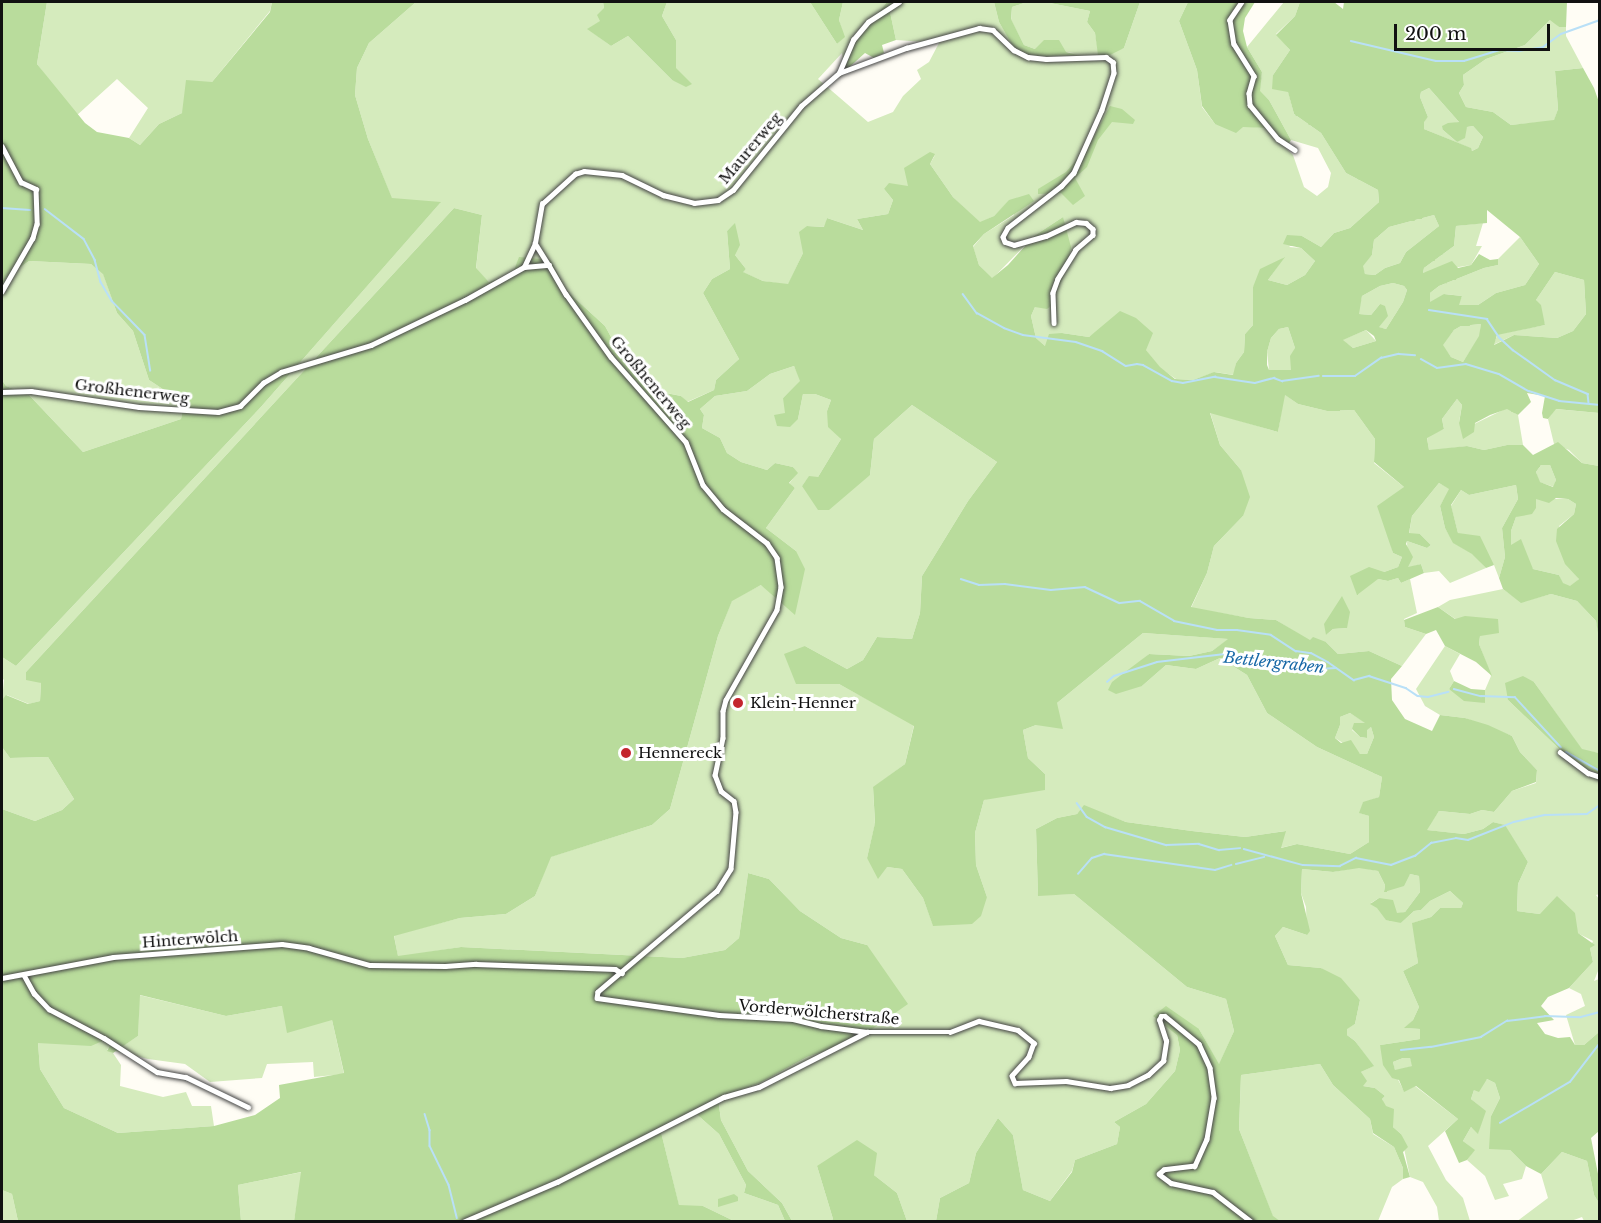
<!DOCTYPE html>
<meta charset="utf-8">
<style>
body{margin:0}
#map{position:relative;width:1601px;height:1223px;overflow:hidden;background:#fffdf5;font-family:"Libre Baskerville",serif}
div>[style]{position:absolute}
.green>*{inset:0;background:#d5ebbd}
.forest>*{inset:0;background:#b9dc9c}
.stream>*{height:1.5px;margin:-0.75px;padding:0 0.75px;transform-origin:0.75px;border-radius:0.75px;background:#b9e0f7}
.roads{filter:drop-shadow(0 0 2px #444) drop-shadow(0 0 2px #444)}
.street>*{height:4.5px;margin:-2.25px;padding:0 2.25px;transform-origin:2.25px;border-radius:2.25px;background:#fff}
.dots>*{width:16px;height:16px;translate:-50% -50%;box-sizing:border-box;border:3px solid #fff;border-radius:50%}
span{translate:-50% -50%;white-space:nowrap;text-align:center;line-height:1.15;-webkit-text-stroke:6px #fff;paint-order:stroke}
.street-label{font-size:15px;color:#111}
.poi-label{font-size:15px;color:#111}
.left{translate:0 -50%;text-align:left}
.water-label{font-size:16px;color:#1768a6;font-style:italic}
.frame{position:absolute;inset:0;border:3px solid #111;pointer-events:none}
.scale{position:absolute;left:1394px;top:24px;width:156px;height:27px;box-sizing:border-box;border:3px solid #111;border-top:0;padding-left:8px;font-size:18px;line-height:21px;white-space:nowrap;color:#111;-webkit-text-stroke:4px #fff;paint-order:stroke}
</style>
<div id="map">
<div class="green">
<div style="clip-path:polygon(47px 2px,272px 2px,270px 11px,212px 82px,182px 113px,159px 124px,140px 145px,129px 138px,148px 108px,117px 79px,76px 116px,37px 64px)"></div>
<div style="clip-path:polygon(416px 2px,603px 2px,604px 8px,601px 21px,588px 29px,611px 46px,628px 36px,672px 80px,691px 84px,676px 69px,676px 40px,662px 16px,667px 2px,810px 2px,837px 44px,844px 37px,839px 20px,843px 2px,887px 2px,857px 38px,844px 65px,842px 53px,818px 79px,868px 122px,893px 112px,903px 96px,921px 79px,917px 70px,929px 62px,939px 43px,896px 40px,890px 12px,906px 2px,994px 2px,999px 22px,1020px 57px,1074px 53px,1035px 49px,1024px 45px,1011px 20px,1012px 7px,1027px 2px,1045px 2px,1090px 11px,1087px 22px,1095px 33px,1099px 55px,1124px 48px,1140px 2px,1188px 2px,1179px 21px,1197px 70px,1202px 107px,1215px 124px,1266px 128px,1293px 155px,1304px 187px,1317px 196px,1328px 187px,1331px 173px,1318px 148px,1291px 140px,1269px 100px,1259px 91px,1262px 72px,1247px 47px,1284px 2px,1300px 2px,1295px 16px,1276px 34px,1290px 50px,1273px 75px,1288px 91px,1294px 114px,1321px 133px,1346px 173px,1378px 190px,1379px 202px,1350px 228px,1334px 233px,1321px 247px,1302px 236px,1289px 247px,1301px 248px,1315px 261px,1305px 275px,1287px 285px,1268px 280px,1284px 257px,1253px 287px,1253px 325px,1245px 334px,1244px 352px,1236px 363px,1234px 375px,1215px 372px,1193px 380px,1176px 379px,1160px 368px,1145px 349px,1104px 327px,1089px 337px,1062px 333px,1046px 347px,1036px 338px,1031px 316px,1035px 307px,1056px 302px,1056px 294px,1066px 268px,1063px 217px,1034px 236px,992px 279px,979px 265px,973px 247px,984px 234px,1014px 215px,1010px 200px,994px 216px,980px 223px,953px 197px,930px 164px,935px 155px,908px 187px,884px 189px,893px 200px,888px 214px,857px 219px,863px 230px,827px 218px,825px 227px,807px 226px,803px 253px,788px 285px,763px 281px,742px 272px,746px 269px,735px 255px,735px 224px,727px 231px,730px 269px,712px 279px,703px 293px,739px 359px,716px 380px,714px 390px,687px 402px,681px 396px,662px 392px,617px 348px,605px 326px,567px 291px,551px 260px,489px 282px,476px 269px,482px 215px,454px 208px,26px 672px,41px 683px,40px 701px,29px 704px,7px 695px,2px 700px,4px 680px,2px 678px,2px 657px,16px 666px,260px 408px,440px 203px,392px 199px,368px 139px,355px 95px,357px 68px,369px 43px)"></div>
<div style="clip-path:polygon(1551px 19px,1559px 27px,1566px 27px,1566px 36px,1583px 68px,1555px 71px,1558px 109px,1554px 121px,1511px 125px,1493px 112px,1466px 107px,1459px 93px,1464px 85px,1463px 75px,1486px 59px,1525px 45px)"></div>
<div style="clip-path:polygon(1429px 88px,1459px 122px,1443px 126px,1443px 130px,1457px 142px,1467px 127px,1473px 126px,1483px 137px,1478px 148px,1472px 151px,1470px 148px,1424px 129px,1423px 122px,1428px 117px,1420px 97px,1421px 92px)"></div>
<div style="clip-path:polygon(1434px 215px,1439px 226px,1406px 252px,1400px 263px,1385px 268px,1375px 275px,1365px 274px,1362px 266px,1372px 255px,1374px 240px,1389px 227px)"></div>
<div style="clip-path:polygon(1483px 223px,1476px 246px,1482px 246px,1471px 265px,1423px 273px,1424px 268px,1454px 246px,1456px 226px)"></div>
<div style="clip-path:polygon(1520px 237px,1539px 264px,1525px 285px,1496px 293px,1478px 305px,1458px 305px,1462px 296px,1445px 294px,1430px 303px,1430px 293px,1439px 286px,1484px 268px,1498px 265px,1498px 259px)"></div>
<div style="clip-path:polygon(29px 261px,91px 264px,103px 273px,117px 313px,133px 331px,149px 380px,184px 403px,181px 419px,83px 452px,29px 395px,6px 386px,2px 380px,2px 285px,7px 277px)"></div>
<div style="clip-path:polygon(1555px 272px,1584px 280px,1586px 314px,1573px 331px,1557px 338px,1514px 335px,1493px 345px,1498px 334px,1545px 325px,1536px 300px)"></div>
<div style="clip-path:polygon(1393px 283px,1404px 286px,1407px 290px,1403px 302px,1386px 329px,1378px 327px,1380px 304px,1371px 315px,1358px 314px,1362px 296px,1380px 286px)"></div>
<div style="clip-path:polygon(1481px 324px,1480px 336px,1463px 362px,1451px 357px,1442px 345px,1454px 330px,1461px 326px)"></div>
<div style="clip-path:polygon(1288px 327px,1295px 348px,1291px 370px,1269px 370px,1267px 352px,1271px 338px,1279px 329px)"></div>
<div style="clip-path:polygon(1366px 330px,1376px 341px,1353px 348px,1342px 340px)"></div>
<div style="clip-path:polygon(794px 366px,801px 381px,783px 398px,798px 419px,803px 394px,815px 394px,831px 400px,827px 411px,841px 439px,818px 477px,809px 477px,802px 486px,870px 475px,874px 439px,912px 405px,997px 462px,968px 501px,922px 576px,920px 613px,912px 639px,877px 637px,863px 660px,847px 669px,805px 646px,796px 684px,839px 684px,914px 725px,905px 764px,873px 788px,875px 824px,867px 858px,887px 867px,902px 869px,923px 898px,933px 925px,987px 897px,976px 865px,975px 833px,984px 800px,1045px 774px,1028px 758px,1023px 730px,1036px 725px,1057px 703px,1143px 633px,1229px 639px,1212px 651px,1189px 656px,1149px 654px,1135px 666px,1142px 686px,1166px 665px,1196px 669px,1220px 658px,1247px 675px,1267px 713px,1317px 747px,1382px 777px,1379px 797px,1363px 803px,1360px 813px,1369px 816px,1369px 842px,1350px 854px,1297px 844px,1280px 848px,1285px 831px,1245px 837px,1192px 831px,1126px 822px,1084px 806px,1077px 814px,1057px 818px,1036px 829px,1038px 895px,1074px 894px,1187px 987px,1226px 999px,1234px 1031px,1219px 1065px,1199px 1029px,1177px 1035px,1180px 1050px,1175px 1071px,1146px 1104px,1114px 1122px,1120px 1127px,1117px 1144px,1075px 1160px,1072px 1171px,1050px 1201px,1023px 1190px,1013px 1135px,998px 1118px,976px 1153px,969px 1183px,940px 1198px,936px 1221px,907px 1221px,897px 1193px,874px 1175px,817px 1166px,833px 1219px,831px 1221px,792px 1221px,782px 1203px,748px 1171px,721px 1120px,718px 1097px,760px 1083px,807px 1057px,852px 1043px,867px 945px,841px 938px,800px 911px,769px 879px,748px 873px,739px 938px,725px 950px,682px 958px,461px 947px,398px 957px,394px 935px,460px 918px,506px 914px,535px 896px,550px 857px,652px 825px,670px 809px,718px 636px,732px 600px,761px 585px,796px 551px,766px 528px,795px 488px,789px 484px,797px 473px,793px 467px,775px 463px,767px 470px,741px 462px,727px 453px,720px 438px,702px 428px,704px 415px,700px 409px,715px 396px,747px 391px,770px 374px)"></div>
<div style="clip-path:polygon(evenodd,1284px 394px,1298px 404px,1327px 411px,1354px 410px,1375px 439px,1374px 463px,1404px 487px,1391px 545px,1393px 553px,1402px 557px,1398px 567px,1384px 572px,1378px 579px,1388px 581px,1398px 578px,1401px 583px,1410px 579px,1417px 613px,1404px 619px,1405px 627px,1426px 634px,1402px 666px,1369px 651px,1338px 654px,1326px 642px,1310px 641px,1276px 620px,1249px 618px,1191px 608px,1207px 573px,1214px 546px,1243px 516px,1241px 470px,1220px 445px,1210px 412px,1278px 432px,1284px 394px,1342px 597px,1347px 628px,1333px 629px,1326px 635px,1342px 597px)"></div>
<div style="clip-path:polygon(1457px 399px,1462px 405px,1459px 422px,1462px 430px,1507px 408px,1518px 415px,1523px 445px,1507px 445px,1484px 450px,1467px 446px,1429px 451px,1427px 437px,1444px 429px,1442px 419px)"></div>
<div style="clip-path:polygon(1555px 409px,1599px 413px,1599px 466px,1582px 463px,1569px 450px,1554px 444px,1548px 419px)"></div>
<div style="clip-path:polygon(1541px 465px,1550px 465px,1556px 480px,1554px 487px,1539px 482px,1536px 472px)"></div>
<div style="clip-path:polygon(1439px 483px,1450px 489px,1440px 506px,1445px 528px,1454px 543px,1473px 554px,1486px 568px,1450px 583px,1439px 571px,1424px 573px,1421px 564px,1408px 568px,1407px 541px,1427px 548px,1431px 545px,1420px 534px,1409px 534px,1412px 516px)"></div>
<div style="clip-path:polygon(1516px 485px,1518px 499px,1502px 528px,1505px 557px,1499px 578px,1494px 565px,1458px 533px,1451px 506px,1461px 490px,1469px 495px)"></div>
<div style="clip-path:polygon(1536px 499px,1568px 499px,1576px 504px,1574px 514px,1559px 526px,1579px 579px,1570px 587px,1562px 583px,1559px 575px,1533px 569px,1510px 546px,1511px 531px,1516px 517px)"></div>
<div style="clip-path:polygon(1503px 589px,1521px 602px,1551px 594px,1577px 601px,1596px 621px,1600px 639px,1599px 753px,1582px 750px,1534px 682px,1508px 700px,1575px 764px,1599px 774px,1600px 894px,1596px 895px,1599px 899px,1600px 966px,1594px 981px,1599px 979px,1599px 1032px,1584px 1045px,1575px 1045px,1566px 1015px,1585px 1006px,1581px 994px,1569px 988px,1593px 962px,1590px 948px,1593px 941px,1540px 914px,1517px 911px,1518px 884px,1528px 862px,1504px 825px,1493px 822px,1483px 829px,1464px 834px,1426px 830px,1439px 811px,1470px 814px,1482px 810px,1494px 812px,1512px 791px,1536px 783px,1537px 770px,1520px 752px,1512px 736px,1465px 718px,1440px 715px,1425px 706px,1416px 689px,1445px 646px,1460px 654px,1450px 671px,1454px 681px,1449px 689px,1485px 703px,1485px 690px,1491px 676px,1479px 644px,1480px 636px,1438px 607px,1450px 600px)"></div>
<div style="clip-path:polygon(1350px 713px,1366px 723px,1355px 723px,1352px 730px,1360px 737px,1367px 738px,1367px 729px,1371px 727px,1374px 737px,1367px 754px,1360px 754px,1335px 738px,1340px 725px,1340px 717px)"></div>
<div style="clip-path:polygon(2px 747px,10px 758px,48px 757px,74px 799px,62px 810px,35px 821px,2px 809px)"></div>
<div style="clip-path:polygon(1359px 867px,1378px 871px,1385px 885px,1384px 891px,1410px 874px,1419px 876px,1420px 892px,1405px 912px,1397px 914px,1379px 898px,1371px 903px,1401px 923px,1414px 911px,1421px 910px,1430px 901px,1450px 891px,1463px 903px,1461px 908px,1440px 908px,1431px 917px,1413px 923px,1418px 963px,1403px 971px,1419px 1007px,1413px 1020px,1405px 1028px,1420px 1029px,1420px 1039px,1380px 1045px,1404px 1091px,1415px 1086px,1458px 1119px,1428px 1146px,1446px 1180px,1463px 1198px,1470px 1221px,1439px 1221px,1437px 1207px,1423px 1182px,1410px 1177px,1401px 1134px,1393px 1127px,1382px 1099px,1385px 1096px,1375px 1088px,1363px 1086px,1361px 1072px,1373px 1066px,1355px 1041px,1347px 1035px,1347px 1028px,1355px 1024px,1360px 1000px,1321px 968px,1288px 965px,1275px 936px,1283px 927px,1307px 935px,1306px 907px,1301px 893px,1302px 869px,1333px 872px)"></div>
<div style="clip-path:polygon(139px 995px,226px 1016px,282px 1006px,332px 1020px,344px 1074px,314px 1077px,313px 1062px,267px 1064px,262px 1078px,210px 1082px,185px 1064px,148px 1059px,115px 1051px,138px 1036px)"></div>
<div style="clip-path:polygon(107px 1039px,113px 1041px,107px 1050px,113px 1053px,121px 1065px,120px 1086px,163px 1097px,186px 1092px,192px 1106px,211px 1106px,214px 1126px,118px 1133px,64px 1108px,40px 1069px,38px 1043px)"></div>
<div style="clip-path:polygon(1403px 1058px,1410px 1058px,1413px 1066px,1395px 1071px,1393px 1062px)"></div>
<div style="clip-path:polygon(1320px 1064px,1333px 1085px,1370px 1119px,1373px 1134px,1394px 1147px,1403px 1168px,1403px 1179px,1392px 1187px,1378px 1221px,1280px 1221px,1273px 1217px,1239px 1129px,1241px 1075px)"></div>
<div style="clip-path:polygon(1487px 1079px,1495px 1083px,1500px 1098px,1491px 1116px,1510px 1150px,1526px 1166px,1522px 1179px,1503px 1184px,1509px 1196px,1495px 1200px,1485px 1176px,1467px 1160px,1474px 1150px,1463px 1141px,1471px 1127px,1478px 1133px,1485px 1111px,1471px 1099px,1474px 1090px)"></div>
<div style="clip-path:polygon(693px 1111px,719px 1134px,746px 1185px,744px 1193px,778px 1205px,785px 1221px,734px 1221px,703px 1206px,679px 1206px,661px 1132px)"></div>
<div style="clip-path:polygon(1562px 1152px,1587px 1161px,1594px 1195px,1599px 1203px,1599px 1221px,1584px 1221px,1582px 1217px,1571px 1221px,1516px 1222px,1548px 1198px,1541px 1174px)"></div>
<div style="clip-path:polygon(302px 1172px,294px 1221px,241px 1221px,238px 1185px)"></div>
<div style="clip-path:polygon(2px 1190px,12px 1194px,18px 1221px,2px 1221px)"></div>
</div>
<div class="forest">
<div style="clip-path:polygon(2px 2px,47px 2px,37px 64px,85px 123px,97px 132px,129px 138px,140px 145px,159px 124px,182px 113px,186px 80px,212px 82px,270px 12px,272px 2px,416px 2px,369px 43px,357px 68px,355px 95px,368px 139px,392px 198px,441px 202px,260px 408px,16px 666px,2px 657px,2px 380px,6px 386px,29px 395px,83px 452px,181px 419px,184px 403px,149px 380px,133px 331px,117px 313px,103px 274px,91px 264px,29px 261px,7px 277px,2px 285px)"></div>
<div style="clip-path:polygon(603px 2px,667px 2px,662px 16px,676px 40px,676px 68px,692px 84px,686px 87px,672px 80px,628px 36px,611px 46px,587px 29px,600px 21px,597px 15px,604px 8px)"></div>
<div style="clip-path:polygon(810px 2px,843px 2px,839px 20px,845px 37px,837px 44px)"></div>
<div style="clip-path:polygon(887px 2px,906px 2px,890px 12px,896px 40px,882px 45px,884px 53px,874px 58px,865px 53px,845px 71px,844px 65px,857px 38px)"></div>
<div style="clip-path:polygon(994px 2px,1027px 2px,1012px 7px,1011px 19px,1024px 45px,1035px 49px,1044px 40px,1059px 40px,1066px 52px,1077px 55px,1019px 57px,999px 22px)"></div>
<div style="clip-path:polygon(1045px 2px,1140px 2px,1124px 48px,1110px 55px,1098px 55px,1095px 33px,1087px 22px,1090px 11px)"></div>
<div style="clip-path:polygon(1188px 2px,1255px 2px,1245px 18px,1243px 31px,1247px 47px,1262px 72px,1260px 91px,1269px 100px,1291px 140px,1286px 148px,1266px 128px,1243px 127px,1236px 133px,1215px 124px,1202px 106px,1197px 70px,1179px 21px)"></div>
<div style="clip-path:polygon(evenodd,1300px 2px,1334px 2px,1343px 9px,1344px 2px,1567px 2px,1566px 27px,1559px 27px,1550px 20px,1525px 45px,1486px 59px,1463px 75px,1464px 85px,1459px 93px,1466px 107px,1493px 112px,1511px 125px,1554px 120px,1558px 109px,1555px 71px,1583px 68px,1594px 88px,1600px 105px,1599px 413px,1556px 409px,1548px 419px,1543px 418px,1542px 413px,1545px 396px,1527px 393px,1531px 402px,1518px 415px,1507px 409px,1490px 415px,1475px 423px,1474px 432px,1463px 439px,1459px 423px,1462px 405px,1457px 399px,1442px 419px,1444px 429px,1427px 438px,1429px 450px,1467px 446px,1484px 450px,1507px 445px,1523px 445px,1533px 455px,1558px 442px,1582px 463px,1599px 466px,1599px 639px,1596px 621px,1577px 601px,1551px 594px,1521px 603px,1503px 589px,1499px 578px,1505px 557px,1502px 528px,1518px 499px,1516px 485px,1469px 495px,1461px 490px,1451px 505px,1458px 533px,1480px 536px,1494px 565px,1486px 568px,1472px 554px,1453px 543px,1445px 528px,1440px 506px,1449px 489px,1439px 483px,1412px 516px,1409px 533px,1420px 534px,1431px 545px,1427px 548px,1407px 541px,1406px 544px,1413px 557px,1408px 567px,1421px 564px,1424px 573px,1401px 583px,1398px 578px,1388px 581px,1378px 579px,1357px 595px,1350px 576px,1369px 567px,1384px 572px,1398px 567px,1402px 557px,1393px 553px,1377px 506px,1404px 487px,1374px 462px,1375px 439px,1354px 410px,1327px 411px,1298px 404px,1285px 395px,1278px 432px,1210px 413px,1220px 445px,1241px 470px,1250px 497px,1243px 516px,1214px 546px,1207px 573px,1191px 607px,1249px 618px,1276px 620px,1310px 640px,1313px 637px,1326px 642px,1338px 654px,1369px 651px,1402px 666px,1391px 679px,1392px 700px,1405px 719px,1432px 731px,1440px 715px,1465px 718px,1488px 725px,1512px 736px,1520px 752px,1537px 770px,1536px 782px,1512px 791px,1494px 812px,1482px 810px,1470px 814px,1439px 811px,1427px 830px,1464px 834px,1483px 829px,1493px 822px,1505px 825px,1528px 862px,1518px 884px,1517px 911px,1540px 914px,1557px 896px,1575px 913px,1578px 933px,1595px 945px,1590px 948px,1593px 962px,1569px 988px,1548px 997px,1541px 1006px,1554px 1020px,1537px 1023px,1545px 1034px,1558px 1038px,1570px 1037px,1575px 1045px,1584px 1045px,1599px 1032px,1599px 1131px,1591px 1138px,1599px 1179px,1599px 1203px,1594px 1195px,1587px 1161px,1562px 1152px,1541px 1174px,1526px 1166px,1510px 1150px,1489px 1149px,1491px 1116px,1500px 1098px,1495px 1083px,1487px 1079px,1479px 1092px,1474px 1090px,1471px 1099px,1486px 1111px,1478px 1134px,1471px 1127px,1463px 1141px,1475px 1150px,1467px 1160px,1459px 1163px,1445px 1131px,1458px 1119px,1416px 1086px,1404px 1092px,1399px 1080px,1392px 1078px,1383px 1065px,1380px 1045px,1420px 1039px,1420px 1029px,1404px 1028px,1413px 1020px,1419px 1007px,1403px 971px,1418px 963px,1412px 923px,1431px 917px,1440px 908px,1461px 908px,1463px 903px,1450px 891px,1430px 901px,1421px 910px,1414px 911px,1401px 923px,1386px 920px,1377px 908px,1370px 904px,1379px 898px,1393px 900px,1397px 913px,1405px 912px,1420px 892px,1419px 876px,1410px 874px,1404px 886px,1384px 892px,1385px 885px,1378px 871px,1359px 868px,1333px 872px,1302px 869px,1301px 893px,1310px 931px,1307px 935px,1283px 927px,1275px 936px,1288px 965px,1321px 968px,1341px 978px,1360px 1000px,1355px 1024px,1347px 1029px,1347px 1035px,1355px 1041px,1374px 1066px,1361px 1072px,1367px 1081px,1363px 1086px,1375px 1088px,1385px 1096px,1382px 1099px,1386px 1106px,1394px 1109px,1393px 1127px,1401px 1134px,1408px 1147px,1403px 1152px,1410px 1177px,1403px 1179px,1403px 1168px,1394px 1147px,1373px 1133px,1370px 1119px,1333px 1085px,1320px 1064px,1241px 1075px,1239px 1129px,1273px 1216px,1280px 1221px,936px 1221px,940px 1198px,969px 1183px,976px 1153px,998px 1118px,1013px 1135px,1023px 1190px,1050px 1201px,1072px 1172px,1075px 1160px,1117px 1144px,1120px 1127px,1114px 1122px,1146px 1104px,1175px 1071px,1180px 1050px,1177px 1035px,1153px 1016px,1166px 1006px,1199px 1029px,1219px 1064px,1234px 1031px,1226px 999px,1187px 987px,1074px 894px,1038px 896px,1036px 829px,1057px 818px,1077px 814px,1084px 805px,1126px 822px,1192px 831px,1245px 837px,1286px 831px,1281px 848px,1297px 844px,1350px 854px,1369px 842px,1369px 816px,1359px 813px,1363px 802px,1379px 797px,1382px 777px,1317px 747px,1267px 713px,1247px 675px,1220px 658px,1196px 669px,1166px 665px,1142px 686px,1116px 694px,1108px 690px,1112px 682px,1149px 654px,1189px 656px,1212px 651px,1228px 639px,1143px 633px,1057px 703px,1063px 729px,1036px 725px,1023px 730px,1028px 758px,1045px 774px,1045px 790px,984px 800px,975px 833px,976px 865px,987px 897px,981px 916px,972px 924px,933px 926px,923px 898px,902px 869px,887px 867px,878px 879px,867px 858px,875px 823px,873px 787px,905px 764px,914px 726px,839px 684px,796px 684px,784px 654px,805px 646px,847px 669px,863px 660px,877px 637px,912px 639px,920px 613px,922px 576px,968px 501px,997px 462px,912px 405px,874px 439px,870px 475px,829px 510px,818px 510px,802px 486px,809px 476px,818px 477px,841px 439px,828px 427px,827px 411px,831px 400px,815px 394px,803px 394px,798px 419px,790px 427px,777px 426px,774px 415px,785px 413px,783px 398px,800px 381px,794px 366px,770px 374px,747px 391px,715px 396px,700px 409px,704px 415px,702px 428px,720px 438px,727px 453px,741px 462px,767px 470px,775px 463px,793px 467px,798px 473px,789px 483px,795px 488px,766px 528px,796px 551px,805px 569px,795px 615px,761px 585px,732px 601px,718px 636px,670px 809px,652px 825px,551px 857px,535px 896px,506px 914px,460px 918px,394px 936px,398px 956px,461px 947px,682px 958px,725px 950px,739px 938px,748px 873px,769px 879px,800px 911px,841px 938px,867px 945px,908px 1004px,852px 1043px,807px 1057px,760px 1083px,718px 1098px,721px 1120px,748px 1171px,782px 1203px,792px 1221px,785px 1221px,778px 1205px,744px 1193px,746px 1185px,719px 1134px,693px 1111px,661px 1132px,679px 1205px,703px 1206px,734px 1221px,294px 1221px,301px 1172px,238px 1185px,241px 1221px,18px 1221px,12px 1194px,2px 1190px,2px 809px,35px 821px,62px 810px,74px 799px,48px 757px,10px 758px,2px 747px,2px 700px,6px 695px,28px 704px,40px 701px,41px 683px,26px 680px,26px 672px,454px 208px,482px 215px,476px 268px,489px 282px,513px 273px,519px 257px,551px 260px,567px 291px,605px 326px,617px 348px,661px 392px,681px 396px,688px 402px,714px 390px,716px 380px,739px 359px,703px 293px,712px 279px,730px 269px,727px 231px,735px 223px,740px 245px,735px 255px,746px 269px,743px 272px,763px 281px,788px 284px,803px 253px,799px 232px,807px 226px,824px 227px,827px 218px,863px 230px,857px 219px,888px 214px,893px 200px,884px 189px,889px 183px,908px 186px,904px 168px,930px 152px,935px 154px,930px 164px,953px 197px,980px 222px,994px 216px,1009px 200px,1029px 194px,1034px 201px,984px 234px,973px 246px,979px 265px,992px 278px,1008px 265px,1034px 236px,1063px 217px,1071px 247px,1067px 268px,1056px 294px,1056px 302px,1047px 309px,1035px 307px,1031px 316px,1036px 338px,1045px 346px,1049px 334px,1062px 333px,1089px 337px,1120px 311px,1136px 318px,1153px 333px,1146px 350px,1160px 367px,1175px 379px,1193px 380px,1214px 372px,1233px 375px,1236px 363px,1244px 352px,1245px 334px,1253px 325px,1253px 287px,1260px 269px,1285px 257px,1268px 280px,1287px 285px,1305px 275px,1315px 261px,1301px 248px,1283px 244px,1287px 235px,1302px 236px,1321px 247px,1334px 233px,1350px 228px,1379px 202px,1378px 190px,1346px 173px,1321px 133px,1294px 114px,1288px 92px,1272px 89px,1273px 75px,1290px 50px,1276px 35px,1295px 16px,1300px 2px,1429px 88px,1459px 122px,1448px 123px,1442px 126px,1443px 130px,1457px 142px,1465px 138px,1467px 127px,1473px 126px,1483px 137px,1478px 148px,1472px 151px,1471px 148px,1424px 129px,1424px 122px,1428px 117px,1420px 97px,1421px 92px,1429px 88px,1300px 2px,1487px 210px,1520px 237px,1539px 264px,1525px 285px,1496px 293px,1478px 305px,1459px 305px,1462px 296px,1444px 294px,1430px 302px,1430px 293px,1439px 286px,1484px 268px,1498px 265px,1498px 259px,1490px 260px,1479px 254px,1471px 265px,1458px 268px,1452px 261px,1423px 273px,1424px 268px,1454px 246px,1456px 226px,1487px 223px,1487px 210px,1300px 2px,1434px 215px,1439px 226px,1406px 252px,1400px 263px,1385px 268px,1375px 275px,1365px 274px,1363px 266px,1372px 255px,1374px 240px,1389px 227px,1434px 215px,1300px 2px,1555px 272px,1584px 280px,1586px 314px,1573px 331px,1557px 338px,1514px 335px,1494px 345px,1497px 335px,1545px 325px,1541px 305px,1536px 300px,1555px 272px,1300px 2px,1393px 283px,1404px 286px,1407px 290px,1403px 302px,1386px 329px,1379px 327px,1388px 316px,1385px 306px,1380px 304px,1371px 315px,1359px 314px,1362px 296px,1380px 286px,1393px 283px,1300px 2px,1481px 324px,1479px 336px,1463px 362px,1451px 357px,1443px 345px,1454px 330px,1461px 326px,1481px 324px,1300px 2px,1288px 327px,1295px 348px,1290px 356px,1291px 370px,1269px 370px,1267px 365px,1267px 352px,1271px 338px,1279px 329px,1288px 327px,1300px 2px,1366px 330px,1374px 336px,1376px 341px,1353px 348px,1343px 340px,1366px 330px,1300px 2px,1541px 465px,1550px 465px,1556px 480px,1553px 487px,1540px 482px,1536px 472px,1541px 465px,1300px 2px,1556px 498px,1568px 499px,1576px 504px,1574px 514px,1557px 529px,1556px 541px,1565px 564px,1579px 579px,1570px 586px,1563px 583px,1559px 575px,1533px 569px,1521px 539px,1511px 545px,1511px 531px,1516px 517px,1532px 514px,1536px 508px,1536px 499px,1549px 503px,1556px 498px,1300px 2px,1350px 713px,1365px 723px,1354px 723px,1352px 729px,1360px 737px,1367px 738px,1367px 730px,1371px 727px,1374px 737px,1367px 754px,1360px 754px,1351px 740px,1341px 743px,1335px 738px,1340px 725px,1340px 717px,1350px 713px,1300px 2px,140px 995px,226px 1016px,282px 1006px,287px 1033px,332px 1020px,344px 1073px,279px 1085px,280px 1098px,255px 1115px,214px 1126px,118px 1133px,64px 1108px,40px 1069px,38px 1043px,91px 1046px,107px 1039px,112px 1041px,107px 1051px,113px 1053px,138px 1036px,140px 995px,1300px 2px,1403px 1058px,1410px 1058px,1412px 1066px,1395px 1070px,1393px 1062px,1403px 1058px)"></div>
<div style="clip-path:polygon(1110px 106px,1122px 109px,1135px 120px,1133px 124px,1112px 122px,1098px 140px,1087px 167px,1075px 178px,1085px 196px,1073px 205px,1061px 193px,1038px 194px,1038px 189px,1066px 172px,1090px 144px)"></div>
<div style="clip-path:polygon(1342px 596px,1350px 612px,1347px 628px,1333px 629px,1326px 635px,1324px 624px)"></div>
<div style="clip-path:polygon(1438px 607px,1455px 619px,1465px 616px,1498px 619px,1499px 633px,1480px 636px,1479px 644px,1492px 676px,1476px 662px,1445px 646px,1436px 630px,1426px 634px,1405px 627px,1404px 620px)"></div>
<div style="clip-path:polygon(1523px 676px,1534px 682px,1582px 749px,1599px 753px,1599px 774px,1575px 764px,1508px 700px,1505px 683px)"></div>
<div style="clip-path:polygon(1454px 681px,1471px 689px,1485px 690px,1485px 703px,1464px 701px,1449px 689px)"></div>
<div style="clip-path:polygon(857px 1140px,877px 1153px,874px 1175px,897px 1193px,907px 1221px,831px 1221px,833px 1219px,817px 1166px)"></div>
<div style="clip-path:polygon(734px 1194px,738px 1197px,738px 1201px,718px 1207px,718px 1199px)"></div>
</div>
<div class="stream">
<div style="left:1351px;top:41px;width:87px;rotate:13.2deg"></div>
<div style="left:1436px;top:61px;width:28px"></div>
<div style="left:1464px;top:61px;width:37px;rotate:-17deg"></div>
<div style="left:1499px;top:50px;width:20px;rotate:3deg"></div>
<div style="left:1519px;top:51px;width:24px;rotate:-9deg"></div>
<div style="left:1543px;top:47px;width:22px;rotate:-36deg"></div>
<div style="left:1561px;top:34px;width:41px;rotate:-19.7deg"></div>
<div style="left:2px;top:208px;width:28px;rotate:4deg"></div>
<div style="left:45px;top:209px;width:49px;rotate:37.6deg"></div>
<div style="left:84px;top:239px;width:24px;rotate:62deg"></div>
<div style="left:95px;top:260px;width:23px;rotate:75deg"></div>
<div style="left:101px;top:282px;width:22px;rotate:60deg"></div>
<div style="left:112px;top:301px;width:47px;rotate:45.9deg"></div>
<div style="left:145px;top:335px;width:36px;rotate:81deg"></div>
<div style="left:963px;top:294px;width:24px;rotate:54deg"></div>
<div style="left:977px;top:313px;width:31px;rotate:29deg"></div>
<div style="left:1004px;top:328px;width:20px;rotate:20deg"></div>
<div style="left:1023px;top:335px;width:53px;rotate:7.5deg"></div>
<div style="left:1076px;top:342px;width:28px;rotate:19deg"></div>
<div style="left:1102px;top:351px;width:28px;rotate:32deg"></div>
<div style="left:1126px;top:366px;width:11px;rotate:-10deg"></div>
<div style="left:1137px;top:364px;width:6px;rotate:9deg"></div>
<div style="left:1143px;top:365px;width:33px;rotate:29deg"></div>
<div style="left:1172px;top:381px;width:11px;rotate:10deg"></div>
<div style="left:1183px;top:383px;width:33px;rotate:-11deg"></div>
<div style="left:1215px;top:377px;width:40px;rotate:8.5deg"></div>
<div style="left:1255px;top:383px;width:20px;rotate:-15deg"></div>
<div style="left:1274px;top:378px;width:9px;rotate:21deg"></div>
<div style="left:1282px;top:381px;width:37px;rotate:-8deg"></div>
<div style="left:1429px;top:310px;width:59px;rotate:8.8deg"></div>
<div style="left:1487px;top:319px;width:23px;rotate:56deg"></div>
<div style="left:1500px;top:338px;width:18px;rotate:43deg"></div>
<div style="left:1513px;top:350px;width:52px;rotate:35.5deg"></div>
<div style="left:1555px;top:380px;width:36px;rotate:23deg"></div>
<div style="left:1588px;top:394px;width:9px;rotate:84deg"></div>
<div style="left:1421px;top:359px;width:18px;rotate:29deg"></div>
<div style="left:1437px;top:368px;width:29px;rotate:-8deg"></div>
<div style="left:1466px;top:364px;width:34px;rotate:17deg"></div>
<div style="left:1499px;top:374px;width:34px;rotate:30deg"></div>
<div style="left:1529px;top:391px;width:32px;rotate:18deg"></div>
<div style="left:1559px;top:401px;width:41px;rotate:5.6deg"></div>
<div style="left:1323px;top:376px;width:32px"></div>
<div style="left:1355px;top:376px;width:32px;rotate:-35deg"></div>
<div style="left:1381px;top:358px;width:18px;rotate:-13deg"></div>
<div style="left:1399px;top:354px;width:16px;rotate:4deg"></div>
<div style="left:961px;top:579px;width:19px;rotate:18deg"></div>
<div style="left:979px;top:585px;width:26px;rotate:-2deg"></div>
<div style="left:1005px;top:584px;width:46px;rotate:7.4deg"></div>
<div style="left:1051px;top:590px;width:34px;rotate:-5deg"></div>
<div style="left:1085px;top:587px;width:38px;rotate:25deg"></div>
<div style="left:1120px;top:603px;width:20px;rotate:-6deg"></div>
<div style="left:1140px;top:601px;width:39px;rotate:30deg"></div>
<div style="left:1174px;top:621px;width:44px;rotate:11.8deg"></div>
<div style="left:1217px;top:630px;width:20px"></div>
<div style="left:1237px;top:630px;width:34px;rotate:8deg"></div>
<div style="left:1271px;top:635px;width:30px;rotate:33deg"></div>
<div style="left:1296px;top:651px;width:15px;rotate:8deg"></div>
<div style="left:1311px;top:653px;width:19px;rotate:28deg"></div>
<div style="left:1328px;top:662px;width:32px;rotate:35deg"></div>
<div style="left:1354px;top:680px;width:16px;rotate:-15deg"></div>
<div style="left:1369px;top:676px;width:39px;rotate:18deg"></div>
<div style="left:1406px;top:688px;width:14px;rotate:34deg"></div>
<div style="left:1418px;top:696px;width:10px;rotate:6deg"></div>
<div style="left:1428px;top:697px;width:21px;rotate:-14deg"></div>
<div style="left:1107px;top:682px;width:9px;rotate:-41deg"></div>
<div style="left:1114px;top:676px;width:45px;rotate:-18deg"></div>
<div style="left:1157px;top:662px;width:68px;rotate:-6.7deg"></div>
<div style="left:1225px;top:654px;width:19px;rotate:3deg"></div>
<div style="left:1244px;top:655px;width:19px;rotate:18deg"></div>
<div style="left:1262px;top:661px;width:57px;rotate:8.1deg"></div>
<div style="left:1318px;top:669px;width:18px;rotate:-3deg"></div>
<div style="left:1454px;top:689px;width:28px;rotate:15deg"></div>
<div style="left:1481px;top:696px;width:34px;rotate:2deg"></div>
<div style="left:1515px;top:697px;width:68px;rotate:47.4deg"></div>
<div style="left:1566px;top:752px;width:39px;rotate:29deg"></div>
<div style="left:1077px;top:803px;width:17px;rotate:54deg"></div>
<div style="left:1087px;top:817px;width:21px;rotate:29deg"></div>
<div style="left:1105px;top:827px;width:64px;rotate:16.4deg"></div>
<div style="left:1166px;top:845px;width:33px;rotate:-2deg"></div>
<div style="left:1199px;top:844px;width:21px;rotate:17deg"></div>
<div style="left:1219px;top:850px;width:21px;rotate:-5deg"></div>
<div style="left:1244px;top:849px;width:61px;rotate:15.2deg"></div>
<div style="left:1303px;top:865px;width:37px;rotate:2deg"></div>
<div style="left:1340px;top:866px;width:18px;rotate:-27deg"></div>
<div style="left:1356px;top:858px;width:36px;rotate:11deg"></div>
<div style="left:1391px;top:865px;width:26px;rotate:-21deg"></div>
<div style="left:1415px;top:856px;width:21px;rotate:-39deg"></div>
<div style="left:1431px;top:843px;width:25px;rotate:-11deg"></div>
<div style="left:1456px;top:838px;width:12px;rotate:9deg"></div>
<div style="left:1468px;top:840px;width:49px;rotate:-21.4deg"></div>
<div style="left:1514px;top:822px;width:32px;rotate:-13deg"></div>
<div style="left:1545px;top:815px;width:42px;rotate:-1.4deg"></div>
<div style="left:1587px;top:814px;width:16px;rotate:-35deg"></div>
<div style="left:1236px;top:864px;width:29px;rotate:-14deg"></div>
<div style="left:1078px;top:874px;width:21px;rotate:-49deg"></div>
<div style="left:1092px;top:858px;width:13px;rotate:-18deg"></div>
<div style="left:1104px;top:854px;width:112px;rotate:8.2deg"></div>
<div style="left:1215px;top:870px;width:17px;rotate:-17deg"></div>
<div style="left:1401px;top:1050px;width:30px;rotate:-6deg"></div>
<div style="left:1431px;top:1047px;width:51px;rotate:-11.3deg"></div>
<div style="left:1481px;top:1037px;width:31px;rotate:-32deg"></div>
<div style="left:1507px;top:1021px;width:38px;rotate:-7deg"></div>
<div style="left:1545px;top:1016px;width:36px;rotate:2deg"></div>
<div style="left:1581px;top:1017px;width:20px;rotate:-15deg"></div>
<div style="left:425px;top:1114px;width:17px;rotate:73deg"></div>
<div style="left:430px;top:1130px;width:16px;rotate:90deg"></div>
<div style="left:430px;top:1146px;width:43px;rotate:64deg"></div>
<div style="left:449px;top:1185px;width:34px;rotate:76deg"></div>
<div style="left:1500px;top:1123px;width:81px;rotate:-30.4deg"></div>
<div style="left:1570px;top:1082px;width:49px;rotate:-52.4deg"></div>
</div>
<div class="roads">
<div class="street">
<div style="left:1242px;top:2px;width:22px;rotate:124deg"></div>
<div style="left:1230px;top:20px;width:24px;rotate:81deg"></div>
<div style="left:1234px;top:44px;width:38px;rotate:58deg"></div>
<div style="left:1254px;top:76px;width:18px;rotate:106deg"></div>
<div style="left:1249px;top:93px;width:12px;rotate:85deg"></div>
<div style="left:1250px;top:105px;width:44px;rotate:50.5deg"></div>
<div style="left:1278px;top:139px;width:20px;rotate:33deg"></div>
<div style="left:839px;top:73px;width:72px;rotate:-20.5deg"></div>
<div style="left:906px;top:48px;width:76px;rotate:-15.3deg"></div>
<div style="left:979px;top:28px;width:14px;rotate:8deg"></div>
<div style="left:993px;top:30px;width:29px;rotate:44deg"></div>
<div style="left:1014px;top:50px;width:16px;rotate:27deg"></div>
<div style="left:1028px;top:57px;width:18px;rotate:6deg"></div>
<div style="left:1046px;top:59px;width:60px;rotate:-1.9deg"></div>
<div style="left:1106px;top:57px;width:9px;rotate:36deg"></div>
<div style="left:1113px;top:62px;width:11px;rotate:85deg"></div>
<div style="left:1114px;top:73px;width:39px;rotate:108deg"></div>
<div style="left:1102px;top:110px;width:69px;rotate:114deg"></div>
<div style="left:1074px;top:173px;width:18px;rotate:133deg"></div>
<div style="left:1062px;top:186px;width:68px;rotate:142.1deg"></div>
<div style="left:1008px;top:228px;width:10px;rotate:119deg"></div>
<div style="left:1003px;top:237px;width:5px;rotate:68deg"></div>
<div style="left:1005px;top:242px;width:9px;rotate:18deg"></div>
<div style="left:1014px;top:245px;width:33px;rotate:-16deg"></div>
<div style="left:1046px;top:236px;width:33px;rotate:-25deg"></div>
<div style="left:1076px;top:222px;width:10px;rotate:6deg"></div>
<div style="left:1086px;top:223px;width:9px;rotate:41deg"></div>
<div style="left:1093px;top:229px;width:6px;rotate:90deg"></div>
<div style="left:1093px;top:235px;width:23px;rotate:139deg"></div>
<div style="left:1076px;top:250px;width:34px;rotate:122deg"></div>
<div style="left:1058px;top:279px;width:15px;rotate:110deg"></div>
<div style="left:1053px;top:293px;width:30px;rotate:88deg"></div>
<div style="left:2px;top:146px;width:41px;rotate:62.2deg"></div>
<div style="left:21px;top:182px;width:17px;rotate:25deg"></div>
<div style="left:36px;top:189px;width:35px;rotate:88deg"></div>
<div style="left:37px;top:224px;width:15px;rotate:106deg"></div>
<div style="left:33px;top:238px;width:62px;rotate:119.9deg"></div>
<div style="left:535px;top:243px;width:26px;rotate:58deg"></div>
<div style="left:524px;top:267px;width:26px;rotate:-65deg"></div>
<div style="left:535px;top:243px;width:40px;rotate:-80deg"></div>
<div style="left:542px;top:204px;width:45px;rotate:-42.3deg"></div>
<div style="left:575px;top:174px;width:9px;rotate:-18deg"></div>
<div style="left:584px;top:171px;width:38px;rotate:6deg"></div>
<div style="left:622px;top:175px;width:46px;rotate:26deg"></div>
<div style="left:663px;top:195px;width:32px;rotate:14deg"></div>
<div style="left:694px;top:203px;width:24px;rotate:-7deg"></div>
<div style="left:718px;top:200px;width:18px;rotate:-34deg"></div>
<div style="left:733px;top:190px;width:108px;rotate:-51deg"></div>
<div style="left:801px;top:106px;width:50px;rotate:-41deg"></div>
<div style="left:839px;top:73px;width:36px;rotate:-67deg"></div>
<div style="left:853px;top:40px;width:23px;rotate:-50deg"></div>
<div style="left:868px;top:22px;width:37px;rotate:-33deg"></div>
<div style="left:2px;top:392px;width:29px;rotate:-2deg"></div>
<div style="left:31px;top:391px;width:109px;rotate:8.4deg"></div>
<div style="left:139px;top:407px;width:79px;rotate:3.6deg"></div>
<div style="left:218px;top:412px;width:23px;rotate:-15deg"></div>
<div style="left:240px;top:406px;width:33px;rotate:-45deg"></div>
<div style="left:263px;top:383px;width:21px;rotate:-31deg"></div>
<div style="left:281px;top:372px;width:94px;rotate:-16.7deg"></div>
<div style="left:371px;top:345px;width:104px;rotate:-25.6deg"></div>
<div style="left:465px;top:300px;width:68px;rotate:-29.2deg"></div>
<div style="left:524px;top:267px;width:25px;rotate:-5deg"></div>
<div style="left:549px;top:265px;width:34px;rotate:60deg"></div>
<div style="left:566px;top:294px;width:77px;rotate:54.5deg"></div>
<div style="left:611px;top:357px;width:113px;rotate:48.6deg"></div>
<div style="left:686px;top:442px;width:46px;rotate:68.4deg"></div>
<div style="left:703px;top:485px;width:31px;rotate:50deg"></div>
<div style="left:723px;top:509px;width:56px;rotate:37.7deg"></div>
<div style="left:767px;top:543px;width:18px;rotate:56deg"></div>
<div style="left:777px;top:558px;width:29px;rotate:82deg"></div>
<div style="left:781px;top:587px;width:23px;rotate:100deg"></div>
<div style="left:777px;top:610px;width:103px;rotate:119.5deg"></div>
<div style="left:726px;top:700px;width:11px;rotate:105deg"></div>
<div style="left:723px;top:711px;width:27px;rotate:90deg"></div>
<div style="left:723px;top:738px;width:38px;rotate:102deg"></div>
<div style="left:715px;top:775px;width:17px;rotate:69deg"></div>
<div style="left:721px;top:791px;width:16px;rotate:38deg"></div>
<div style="left:734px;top:801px;width:11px;rotate:80deg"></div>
<div style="left:736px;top:812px;width:57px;rotate:95deg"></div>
<div style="left:731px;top:869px;width:26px;rotate:122deg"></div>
<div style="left:717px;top:891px;width:156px;rotate:139.7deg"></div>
<div style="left:598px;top:992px;width:6px;rotate:99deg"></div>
<div style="left:597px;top:998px;width:123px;rotate:7.9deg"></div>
<div style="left:719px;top:1015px;width:74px;rotate:3.1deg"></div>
<div style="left:793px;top:1019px;width:29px;rotate:14deg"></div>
<div style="left:821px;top:1026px;width:46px;rotate:7.4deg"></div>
<div style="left:867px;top:1032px;width:83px"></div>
<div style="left:950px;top:1032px;width:31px;rotate:-21deg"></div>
<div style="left:979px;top:1021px;width:40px;rotate:13deg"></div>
<div style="left:1018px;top:1030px;width:21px;rotate:39deg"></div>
<div style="left:1034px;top:1043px;width:15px;rotate:110deg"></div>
<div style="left:1029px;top:1057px;width:25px;rotate:132deg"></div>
<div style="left:1012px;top:1076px;width:8px;rotate:67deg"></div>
<div style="left:1015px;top:1083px;width:51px;rotate:-2.2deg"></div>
<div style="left:1066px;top:1081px;width:45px;rotate:9deg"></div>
<div style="left:1110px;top:1088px;width:18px;rotate:-9deg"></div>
<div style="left:1128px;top:1085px;width:22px;rotate:-27deg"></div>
<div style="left:1148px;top:1075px;width:21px;rotate:-43deg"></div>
<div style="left:1163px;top:1061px;width:20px;rotate:-81deg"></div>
<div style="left:1166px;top:1041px;width:22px;rotate:-108deg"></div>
<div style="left:1159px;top:1020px;width:4px;rotate:-63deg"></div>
<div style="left:1161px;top:1016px;width:4px"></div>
<div style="left:1165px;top:1016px;width:44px;rotate:39.5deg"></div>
<div style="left:1199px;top:1044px;width:26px;rotate:65deg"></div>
<div style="left:1210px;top:1068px;width:30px;rotate:82deg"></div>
<div style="left:1214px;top:1098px;width:42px;rotate:99.7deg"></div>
<div style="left:1207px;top:1139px;width:30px;rotate:114deg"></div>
<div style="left:1195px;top:1166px;width:31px;rotate:173deg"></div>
<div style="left:1164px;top:1170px;width:6px;rotate:141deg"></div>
<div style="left:1159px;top:1174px;width:15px;rotate:37deg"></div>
<div style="left:1171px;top:1183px;width:43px;rotate:12.1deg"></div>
<div style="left:1213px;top:1192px;width:49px;rotate:37.6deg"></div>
<div style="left:1560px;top:752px;width:35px;rotate:37deg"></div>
<div style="left:1588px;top:773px;width:13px;rotate:18deg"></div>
<div style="left:24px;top:975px;width:21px;rotate:61deg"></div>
<div style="left:34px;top:993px;width:22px;rotate:47deg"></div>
<div style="left:49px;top:1009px;width:62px;rotate:27.8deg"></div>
<div style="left:104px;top:1038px;width:63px;rotate:32.7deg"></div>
<div style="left:157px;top:1072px;width:29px;rotate:10deg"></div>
<div style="left:186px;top:1077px;width:69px;rotate:25.8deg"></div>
<div style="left:2px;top:978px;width:113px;rotate:-10.7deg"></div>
<div style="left:113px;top:957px;width:169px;rotate:-4.4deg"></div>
<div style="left:282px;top:944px;width:27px;rotate:8deg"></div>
<div style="left:309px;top:948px;width:63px;rotate:15.6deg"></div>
<div style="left:370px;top:965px;width:75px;rotate:0.8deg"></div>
<div style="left:445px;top:966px;width:31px;rotate:-4deg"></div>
<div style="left:476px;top:964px;width:139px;rotate:2.1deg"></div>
<div style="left:615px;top:969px;width:8px;rotate:30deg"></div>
<div style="left:463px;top:1222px;width:102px;rotate:-23.1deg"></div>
<div style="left:557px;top:1182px;width:187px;rotate:-27deg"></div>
<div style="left:724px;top:1097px;width:36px;rotate:-16deg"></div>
<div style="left:759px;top:1087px;width:121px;rotate:-27deg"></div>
</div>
</div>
<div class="dots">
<div style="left:738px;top:703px;background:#c4262e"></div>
<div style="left:626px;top:753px;background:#c4262e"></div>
</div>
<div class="street-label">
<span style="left:750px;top:148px;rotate:-50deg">Maurerweg</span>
<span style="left:651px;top:382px;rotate:50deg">Großhenerweg</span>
<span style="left:132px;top:391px;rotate:7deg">Großhenerweg</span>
<span style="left:190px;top:939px;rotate:-4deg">Hinterwölch</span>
<span style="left:819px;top:1012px;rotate:5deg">Vorderwölcherstraße</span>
</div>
<div class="poi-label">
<span class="left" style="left:750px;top:703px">Klein-Henner</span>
<span class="left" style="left:638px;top:753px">Hennereck</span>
</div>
<div class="water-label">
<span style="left:1274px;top:662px;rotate:6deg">Bettlergraben</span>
</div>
<div class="frame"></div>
<div class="scale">200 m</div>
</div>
